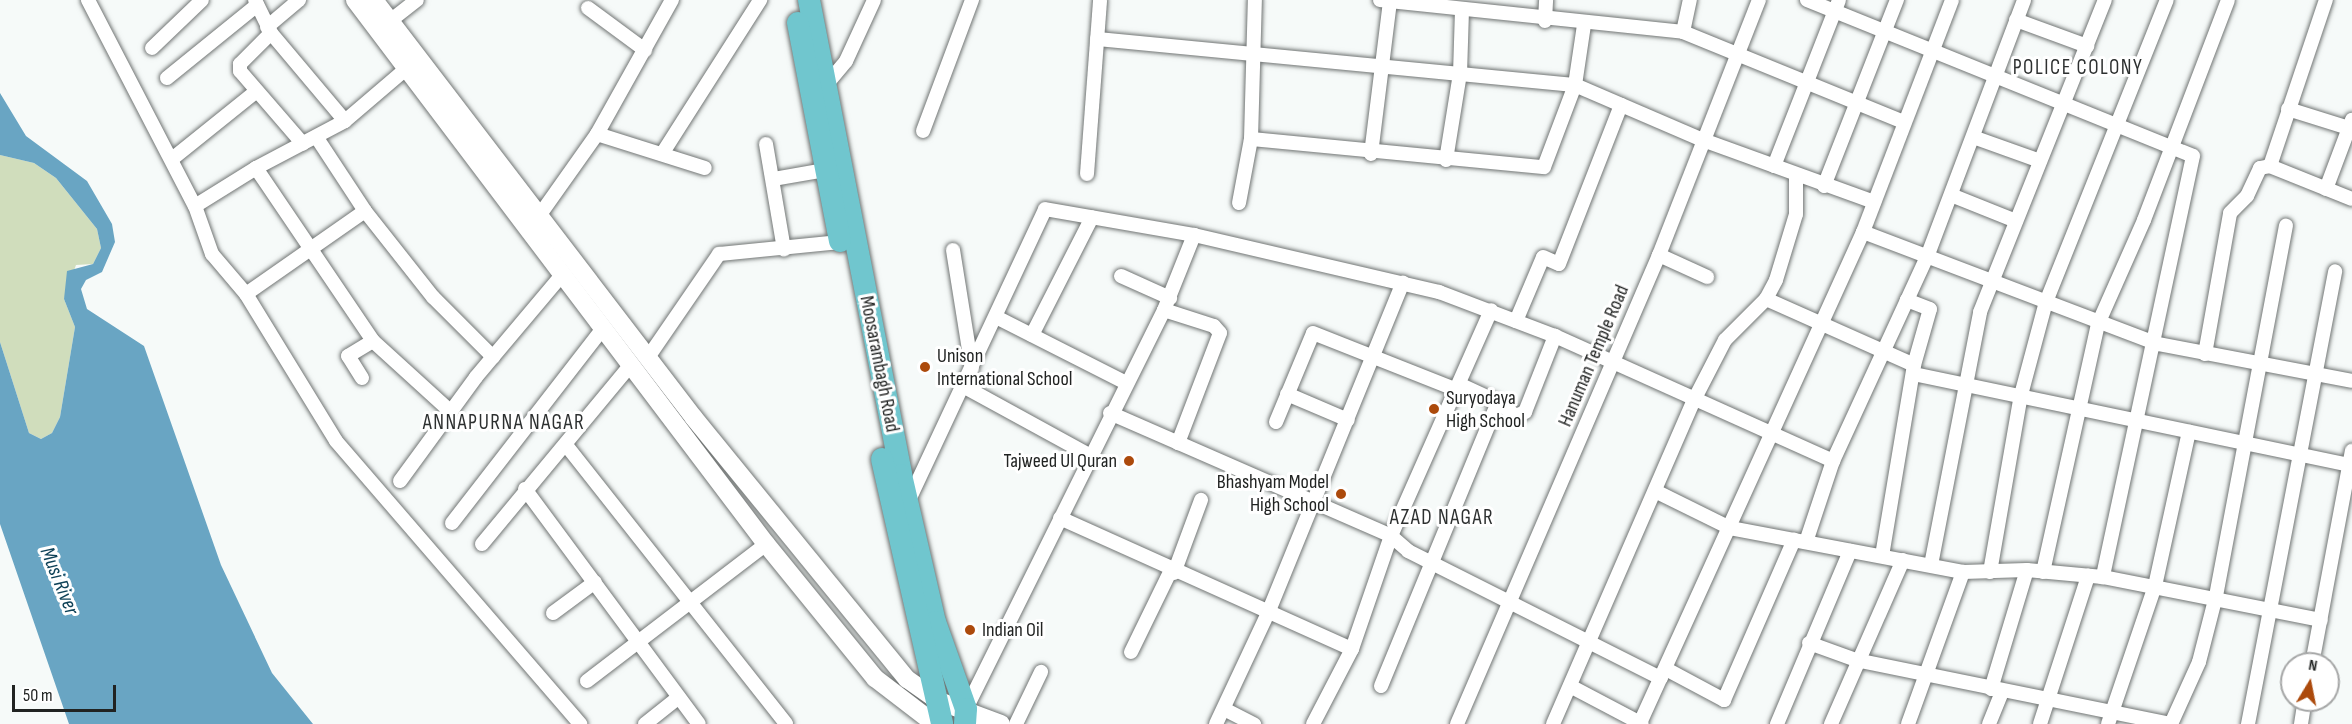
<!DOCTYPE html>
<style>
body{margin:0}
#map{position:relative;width:2352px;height:724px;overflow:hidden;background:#f6faf9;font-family:"Sofia Sans Condensed",sans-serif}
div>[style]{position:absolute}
.green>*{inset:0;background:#d0ddbc}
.water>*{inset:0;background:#69a5c3}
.roads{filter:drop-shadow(0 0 2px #717574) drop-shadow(0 0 2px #717574)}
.minor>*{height:14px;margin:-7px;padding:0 7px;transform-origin:7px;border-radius:7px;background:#fff}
.tertiary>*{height:18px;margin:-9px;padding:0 9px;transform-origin:9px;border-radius:9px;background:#fff}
.primary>*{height:22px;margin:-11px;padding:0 11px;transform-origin:11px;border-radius:11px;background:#70c6ce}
.dots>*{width:16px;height:16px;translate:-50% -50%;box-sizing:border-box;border:3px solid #fff;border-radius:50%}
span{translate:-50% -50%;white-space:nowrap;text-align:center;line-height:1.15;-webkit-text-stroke:6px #fff;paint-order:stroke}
.poi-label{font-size:20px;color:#212322}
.left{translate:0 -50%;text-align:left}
.right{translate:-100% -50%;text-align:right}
.street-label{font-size:20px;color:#212322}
.neighbourhood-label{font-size:21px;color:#2d3030;letter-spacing:1.5px}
.water-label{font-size:21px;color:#0f4258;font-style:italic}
.north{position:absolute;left:2280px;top:652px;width:60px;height:60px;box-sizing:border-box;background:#fff;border:2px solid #a6a7a7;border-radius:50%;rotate:10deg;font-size:16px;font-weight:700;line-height:24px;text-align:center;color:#212322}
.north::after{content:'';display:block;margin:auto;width:21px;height:27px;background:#ac4a0c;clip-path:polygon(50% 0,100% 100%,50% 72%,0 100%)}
.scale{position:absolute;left:12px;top:685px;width:104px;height:27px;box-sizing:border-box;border:3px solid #212322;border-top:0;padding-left:8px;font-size:18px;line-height:21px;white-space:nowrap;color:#212322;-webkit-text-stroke:4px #fff;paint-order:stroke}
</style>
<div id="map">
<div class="green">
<div style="clip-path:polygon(0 155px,34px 163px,56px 178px,97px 229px,101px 248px,93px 264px,76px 265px,64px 299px,75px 327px,60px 417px,52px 433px,41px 439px,29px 433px,0 342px)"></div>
</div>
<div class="water">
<div style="clip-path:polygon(0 93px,26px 136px,87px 181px,112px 224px,115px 242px,102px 272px,86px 280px,81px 289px,87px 309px,144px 346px,221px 565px,272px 673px,313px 724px,69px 724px,0 524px,0 342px,29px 433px,41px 439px,52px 433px,60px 417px,75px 327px,64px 299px,67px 271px,93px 264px,101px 248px,97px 229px,56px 178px,34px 163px,0 155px)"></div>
</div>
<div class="roads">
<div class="minor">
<div style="left:88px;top:0;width:232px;rotate:62.6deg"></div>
<div style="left:195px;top:206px;width:51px;rotate:70.5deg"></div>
<div style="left:212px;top:254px;width:52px;rotate:49.6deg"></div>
<div style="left:246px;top:294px;width:172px;rotate:58.5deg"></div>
<div style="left:336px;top:441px;width:374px;rotate:49.2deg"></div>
<div style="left:255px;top:0;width:37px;rotate:64deg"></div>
<div style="left:271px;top:33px;width:115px;rotate:49.9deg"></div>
<div style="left:1380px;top:0;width:305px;rotate:6deg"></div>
<div style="left:1683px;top:32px;width:239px;rotate:22.2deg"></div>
<div style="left:1807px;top:0;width:416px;rotate:22deg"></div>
<div style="left:2193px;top:156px;width:431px;rotate:102.1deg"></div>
<div style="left:588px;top:8px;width:71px;rotate:36.4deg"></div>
<div style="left:2016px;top:20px;width:76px;rotate:20.1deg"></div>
<div style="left:390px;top:21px;width:34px;rotate:-38deg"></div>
<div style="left:1545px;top:21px;width:21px;rotate:-87deg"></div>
<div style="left:267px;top:27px;width:42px;rotate:-40.2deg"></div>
<div style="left:1683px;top:32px;width:33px;rotate:-78deg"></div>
<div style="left:271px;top:33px;width:44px;rotate:135deg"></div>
<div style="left:240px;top:64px;width:7px;rotate:90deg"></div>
<div style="left:240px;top:71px;width:96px;rotate:49.2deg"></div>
<div style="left:1097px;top:39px;width:480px;rotate:5.5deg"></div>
<div style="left:1575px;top:85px;width:139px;rotate:23.3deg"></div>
<div style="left:1703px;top:140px;width:182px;rotate:19.9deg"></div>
<div style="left:152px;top:48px;width:69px;rotate:-43.8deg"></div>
<div style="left:407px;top:68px;width:82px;rotate:139.5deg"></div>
<div style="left:345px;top:121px;width:101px;rotate:152.2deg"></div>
<div style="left:256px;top:168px;width:209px;rotate:55.9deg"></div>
<div style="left:373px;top:341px;width:104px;rotate:42.3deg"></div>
<div style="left:167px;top:78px;width:116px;rotate:-39deg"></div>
<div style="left:826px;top:85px;width:31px;rotate:-50deg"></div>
<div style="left:846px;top:61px;width:67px;rotate:-65.3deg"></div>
<div style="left:2288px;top:109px;width:67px;rotate:17.4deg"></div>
<div style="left:923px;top:131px;width:140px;rotate:-69.5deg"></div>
<div style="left:597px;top:134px;width:113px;rotate:17.5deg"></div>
<div style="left:1973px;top:137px;width:71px;rotate:19.7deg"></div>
<div style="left:317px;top:138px;width:87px;rotate:56.7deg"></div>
<div style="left:365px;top:211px;width:110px;rotate:51.7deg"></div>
<div style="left:433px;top:297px;width:85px;rotate:45deg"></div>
<div style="left:1251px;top:139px;width:294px;rotate:5.5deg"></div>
<div style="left:1544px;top:167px;width:88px;rotate:-69.3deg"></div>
<div style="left:1575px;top:85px;width:61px;rotate:-81.5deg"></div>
<div style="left:766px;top:144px;width:107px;rotate:80.3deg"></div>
<div style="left:662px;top:154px;width:183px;rotate:-57.5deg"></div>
<div style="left:1371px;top:154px;width:154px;rotate:-82.9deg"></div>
<div style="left:172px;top:159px;width:105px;rotate:-38.8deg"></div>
<div style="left:1446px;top:160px;width:87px;rotate:-80.8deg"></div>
<div style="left:1460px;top:74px;width:63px;rotate:-88.2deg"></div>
<div style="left:1774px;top:166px;width:178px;rotate:-68.6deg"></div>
<div style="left:2270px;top:166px;width:175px;rotate:-71.4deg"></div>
<div style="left:1087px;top:174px;width:174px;rotate:-85.7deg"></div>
<div style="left:774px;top:179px;width:52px;rotate:-10deg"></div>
<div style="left:1824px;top:186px;width:200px;rotate:-68.6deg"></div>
<div style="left:2326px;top:189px;width:74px;rotate:-69.4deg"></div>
<div style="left:1951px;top:195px;width:70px;rotate:21.8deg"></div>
<div style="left:1239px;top:203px;width:65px;rotate:-79.4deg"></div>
<div style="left:1251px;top:139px;width:139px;rotate:-88.4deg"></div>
<div style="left:195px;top:206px;width:72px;rotate:-31.9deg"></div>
<div style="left:539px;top:216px;width:100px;rotate:-54.7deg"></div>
<div style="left:597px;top:134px;width:154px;rotate:-60.8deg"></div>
<div style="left:1863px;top:232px;width:316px;rotate:20.8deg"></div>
<div style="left:2158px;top:344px;width:197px;rotate:10.8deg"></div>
<div style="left:953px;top:250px;width:120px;rotate:80.9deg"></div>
<div style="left:1659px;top:255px;width:53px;rotate:24.6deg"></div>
<div style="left:1121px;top:276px;width:54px;rotate:24.2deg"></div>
<div style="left:246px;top:294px;width:145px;rotate:-34.9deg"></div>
<div style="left:1766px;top:299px;width:162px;rotate:24deg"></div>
<div style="left:1164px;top:310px;width:52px;rotate:17.7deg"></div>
<div style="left:1214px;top:326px;width:9px;rotate:49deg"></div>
<div style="left:1220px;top:333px;width:118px;rotate:110.9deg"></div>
<div style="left:996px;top:317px;width:146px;rotate:26.9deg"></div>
<div style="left:1516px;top:321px;width:69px;rotate:-67.1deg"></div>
<div style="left:1543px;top:257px;width:17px;rotate:24deg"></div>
<div style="left:1559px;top:264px;width:171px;rotate:-68.7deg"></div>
<div style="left:1032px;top:335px;width:132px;rotate:-63deg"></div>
<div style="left:2205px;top:354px;width:143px;rotate:-79.9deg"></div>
<div style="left:2230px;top:213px;width:24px;rotate:-45deg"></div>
<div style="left:2247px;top:196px;width:31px;rotate:-65deg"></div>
<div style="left:2260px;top:168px;width:10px;rotate:-11deg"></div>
<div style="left:2270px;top:166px;width:88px;rotate:21.9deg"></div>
<div style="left:649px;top:356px;width:124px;rotate:-55.5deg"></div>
<div style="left:719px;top:254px;width:122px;rotate:-5.7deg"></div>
<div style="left:1914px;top:374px;width:444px;rotate:11.8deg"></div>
<div style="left:362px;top:378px;width:26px;rotate:-122deg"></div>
<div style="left:348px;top:356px;width:29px;rotate:-31deg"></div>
<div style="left:1459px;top:384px;width:43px;rotate:24.8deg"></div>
<div style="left:963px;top:386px;width:146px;rotate:28.7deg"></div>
<div style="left:1287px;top:394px;width:66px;rotate:23.1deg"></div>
<div style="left:1110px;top:413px;width:307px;rotate:23.6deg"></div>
<div style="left:1391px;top:536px;width:23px;rotate:41deg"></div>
<div style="left:1408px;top:551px;width:283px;rotate:26.7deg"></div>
<div style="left:1276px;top:422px;width:96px;rotate:-67.4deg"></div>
<div style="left:1313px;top:333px;width:155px;rotate:21.6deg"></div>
<div style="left:566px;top:445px;width:355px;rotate:51.7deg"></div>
<div style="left:400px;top:481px;width:129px;rotate:-53.8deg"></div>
<div style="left:476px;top:377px;width:133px;rotate:-49.9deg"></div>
<div style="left:525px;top:489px;width:292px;rotate:53.5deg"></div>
<div style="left:1655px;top:491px;width:84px;rotate:26.3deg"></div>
<div style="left:1730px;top:528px;width:237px;rotate:10.7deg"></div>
<div style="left:1963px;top:572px;width:64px;rotate:-1.8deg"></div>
<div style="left:2027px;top:570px;width:76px;rotate:5.3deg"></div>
<div style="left:2103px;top:577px;width:222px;rotate:11.2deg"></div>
<div style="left:908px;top:502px;width:323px;rotate:-64.9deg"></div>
<div style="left:1045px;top:209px;width:151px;rotate:9.9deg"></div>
<div style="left:1194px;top:235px;width:252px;rotate:13.1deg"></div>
<div style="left:1439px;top:292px;width:124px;rotate:20.8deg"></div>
<div style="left:1555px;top:336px;width:305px;rotate:24.2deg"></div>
<div style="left:1060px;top:518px;width:320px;rotate:24.2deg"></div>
<div style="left:452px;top:523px;width:247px;rotate:-52.2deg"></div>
<div style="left:1806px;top:542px;width:85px;rotate:-71.6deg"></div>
<div style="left:1833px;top:461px;width:225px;rotate:-65.3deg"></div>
<div style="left:1927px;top:257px;width:275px;rotate:-69.3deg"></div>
<div style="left:482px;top:544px;width:230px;rotate:-50.3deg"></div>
<div style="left:1882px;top:556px;width:194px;rotate:-80.5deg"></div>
<div style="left:1914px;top:365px;width:58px;rotate:-74.1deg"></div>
<div style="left:1930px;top:309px;width:25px;rotate:-159deg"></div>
<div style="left:1931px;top:565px;width:258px;rotate:-79deg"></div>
<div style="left:1980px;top:312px;width:336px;rotate:-68.2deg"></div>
<div style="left:1990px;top:572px;width:180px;rotate:-80.1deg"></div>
<div style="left:2021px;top:395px;width:96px;rotate:-75deg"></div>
<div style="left:2046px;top:302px;width:325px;rotate:-68.2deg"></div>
<div style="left:2043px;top:572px;width:254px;rotate:-77.5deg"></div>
<div style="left:2098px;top:324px;width:114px;rotate:-66.1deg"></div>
<div style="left:2144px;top:220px;width:235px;rotate:-69.1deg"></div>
<div style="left:1174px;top:573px;width:78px;rotate:-69.7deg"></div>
<div style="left:553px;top:613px;width:52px;rotate:-36.4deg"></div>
<div style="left:1809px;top:643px;width:50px;rotate:19.9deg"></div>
<div style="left:1856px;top:660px;width:321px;rotate:11.5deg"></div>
<div style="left:1131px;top:652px;width:89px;rotate:-64deg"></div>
<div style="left:2312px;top:664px;width:217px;rotate:-79.4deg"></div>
<div style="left:1666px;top:669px;width:66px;rotate:28.1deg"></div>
<div style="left:1724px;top:700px;width:175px;rotate:-66.4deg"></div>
<div style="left:587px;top:681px;width:225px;rotate:-37.4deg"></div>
<div style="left:1381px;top:686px;width:307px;rotate:-67.6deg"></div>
<div style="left:1498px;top:402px;width:23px;rotate:38deg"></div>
<div style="left:1516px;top:416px;width:10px;rotate:-24deg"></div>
<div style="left:1525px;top:412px;width:82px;rotate:-68.5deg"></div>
<div style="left:1570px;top:686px;width:81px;rotate:27.8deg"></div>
<div style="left:1991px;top:689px;width:124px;rotate:-73.2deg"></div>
<div style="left:966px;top:709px;width:445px;rotate:-63.6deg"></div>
<div style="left:1164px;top:310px;width:81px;rotate:-68.2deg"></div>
<div style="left:1224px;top:709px;width:34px;rotate:27deg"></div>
<div style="left:1640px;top:723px;width:539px;rotate:-65.57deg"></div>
<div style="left:1863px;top:232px;width:248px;rotate:-69deg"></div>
<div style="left:645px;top:724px;width:43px;rotate:-38.5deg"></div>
<div style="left:1016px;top:724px;width:58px;rotate:-64.3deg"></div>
<div style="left:1216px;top:724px;width:123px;rotate:-64.9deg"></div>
<div style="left:1268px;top:613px;width:357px;rotate:-67.8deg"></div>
<div style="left:1313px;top:724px;width:85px;rotate:-62.5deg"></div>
<div style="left:1352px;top:649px;width:120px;rotate:-71deg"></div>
<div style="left:1391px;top:536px;width:247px;rotate:-66.1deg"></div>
<div style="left:1457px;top:724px;width:511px;rotate:-66.7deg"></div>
<div style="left:1659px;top:255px;width:274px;rotate:-68.6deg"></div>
<div style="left:1553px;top:724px;width:351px;rotate:-66.5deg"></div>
<div style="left:1693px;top:402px;width:70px;rotate:-62.7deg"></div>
<div style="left:1725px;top:340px;width:58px;rotate:-45deg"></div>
<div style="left:1766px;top:299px;width:21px;rotate:-62deg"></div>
<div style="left:1776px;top:280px;width:69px;rotate:-73.1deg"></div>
<div style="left:1796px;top:214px;width:39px;rotate:-90deg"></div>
<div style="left:1777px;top:724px;width:188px;rotate:-67.1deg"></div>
<div style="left:1831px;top:724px;width:179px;rotate:-66.3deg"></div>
<div style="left:1908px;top:724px;width:162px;rotate:-70.1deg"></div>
<div style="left:1989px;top:724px;width:35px;rotate:-68deg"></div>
<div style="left:2040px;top:724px;width:156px;rotate:-72deg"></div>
<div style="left:2108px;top:724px;width:146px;rotate:-71.2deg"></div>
<div style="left:2155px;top:586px;width:158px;rotate:-77.6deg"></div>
<div style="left:2171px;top:724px;width:68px;rotate:-65.7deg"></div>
<div style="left:2199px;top:662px;width:68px;rotate:-75.6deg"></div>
<div style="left:2216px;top:596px;width:377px;rotate:-79.3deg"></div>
<div style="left:2248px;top:724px;width:461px;rotate:-79.1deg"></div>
<div style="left:2301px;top:724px;width:24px;rotate:-81deg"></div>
</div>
<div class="tertiary">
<div style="left:355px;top:0;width:682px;rotate:52.93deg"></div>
<div style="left:766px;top:544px;width:173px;rotate:50.9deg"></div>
<div style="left:875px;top:678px;width:76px;rotate:37.5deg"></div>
<div style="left:374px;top:0;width:526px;rotate:52.56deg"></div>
<div style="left:694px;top:418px;width:337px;rotate:50.8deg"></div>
<div style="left:907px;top:679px;width:39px;rotate:35deg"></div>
<div style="left:939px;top:701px;width:66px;rotate:20.4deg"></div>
</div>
<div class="primary">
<div style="left:809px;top:0;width:484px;rotate:79deg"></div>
<div style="left:901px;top:475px;width:151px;rotate:77deg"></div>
<div style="left:935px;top:622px;width:92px;rotate:70.4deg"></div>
<div style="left:966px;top:709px;width:15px;rotate:94deg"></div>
<div style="left:798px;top:23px;width:222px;rotate:79.1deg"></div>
<div style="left:882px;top:459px;width:272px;rotate:77.2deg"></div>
</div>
</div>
<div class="dots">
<div style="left:925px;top:367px;background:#ac4a0c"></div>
<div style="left:1434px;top:409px;background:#ac4a0c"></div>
<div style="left:1129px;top:461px;background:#ac4a0c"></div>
<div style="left:1341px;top:494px;background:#ac4a0c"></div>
<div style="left:970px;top:630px;background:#ac4a0c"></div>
</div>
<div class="poi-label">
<span class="left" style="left:937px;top:368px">Unison<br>International School</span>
<span class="left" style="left:1446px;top:410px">Suryodaya<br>High School</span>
<span class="right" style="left:1117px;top:461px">Tajweed Ul Quran</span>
<span class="right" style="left:1329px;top:494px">Bhashyam Model<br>High School</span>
<span class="left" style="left:982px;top:630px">Indian Oil</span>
</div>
<div class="street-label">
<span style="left:1594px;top:356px;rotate:-67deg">Hanuman Temple Road</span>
<span style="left:879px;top:364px;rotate:79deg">Moosarambagh Road</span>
</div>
<div class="neighbourhood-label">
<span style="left:2078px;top:68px">POLICE COLONY</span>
<span style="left:504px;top:423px">ANNAPURNA NAGAR</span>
<span style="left:1442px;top:518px">AZAD NAGAR</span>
</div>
<div class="water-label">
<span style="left:59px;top:581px;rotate:68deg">Musi River</span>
</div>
<div class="north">N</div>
<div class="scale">50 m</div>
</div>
